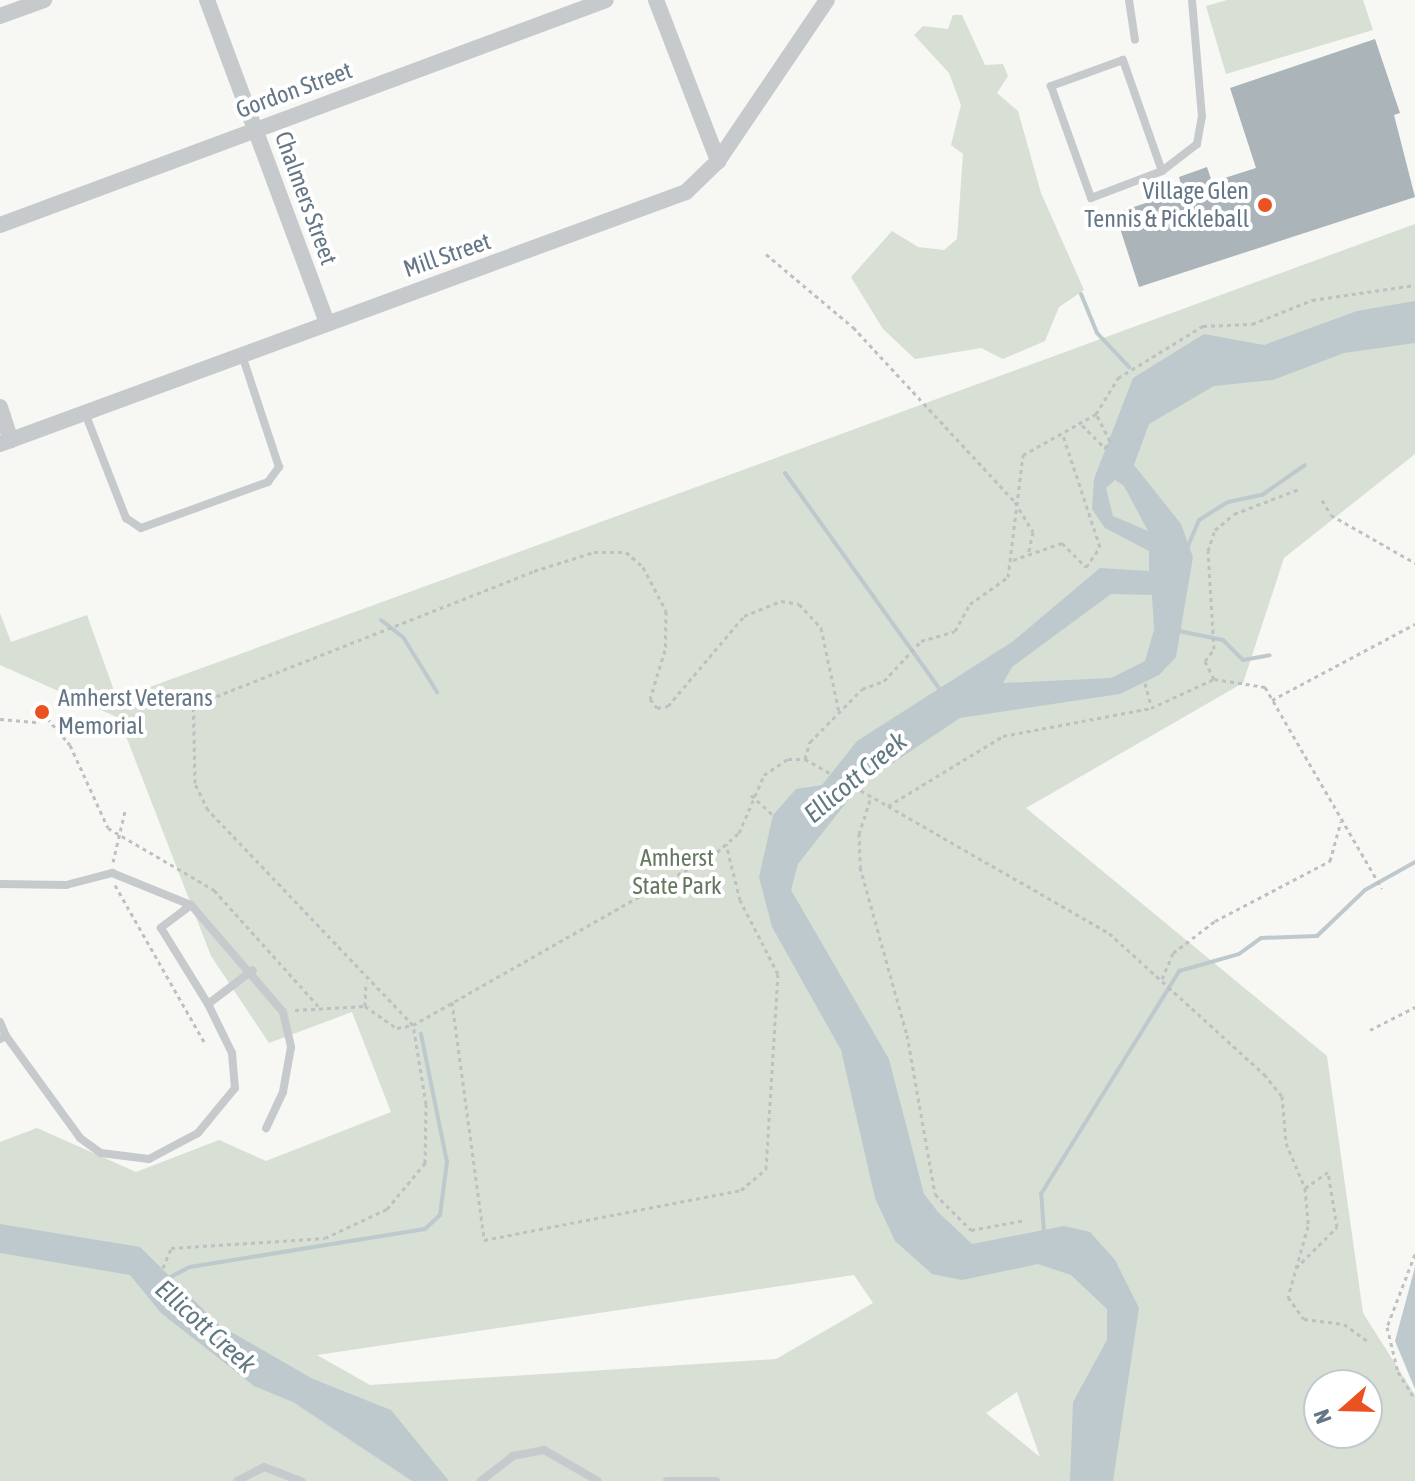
<!DOCTYPE html>
<style>
body{margin:0}
#map{position:relative;width:1415px;height:1481px;overflow:hidden;background:#f7f7f4;font-family:"Asap Condensed",sans-serif}
div>[style]{position:absolute}
.green>*{inset:0;background:#d8dfd4}
.water>*{inset:0;background:#bec9cd}
.stream>*{height:4px;margin:-2px;padding:0 2px;transform-origin:2px;border-radius:2px;background:#bec9cd}
.building>*{inset:0;background:#abb4b9}
.path>*{height:3px;margin-top:-1.5px;transform-origin:0;background:repeating-linear-gradient(90deg,#bec0c2 0 4px,transparent 0 8px)}
.service>*{height:8px;margin:-4px;padding:0 4px;transform-origin:4px;border-radius:4px;background:#c7cacd}
.minor>*{height:16px;margin:-8px;padding:0 8px;transform-origin:8px;border-radius:8px;background:#c7cacd}
.dots>*{width:22px;height:22px;translate:-50% -50%;box-sizing:border-box;border:4px solid #fff;border-radius:50%}
span{translate:-50% -50%;white-space:nowrap;text-align:center;line-height:1.15;-webkit-text-stroke:8px #fff;paint-order:stroke}
.street-label{font-size:24px;color:#657786}
.poi-label{font-size:24px;color:#657786}
.right{translate:-100% -50%;text-align:right}
.left{translate:0 -50%;text-align:left}
.park-label{font-size:24px;color:#657860}
.water-label{font-size:26px;color:#607882;font-style:italic}
.north{position:absolute;left:1303px;top:1369px;width:80px;height:80px;box-sizing:border-box;background:#fff;border:2px solid #c1c9cf;border-radius:50%;rotate:250deg;font-size:22px;font-weight:700;line-height:32px;text-align:center;color:#657786}
.north::after{content:'';display:block;margin:auto;width:28px;height:36px;background:#ea5221;clip-path:polygon(50% 0,100% 100%,50% 72%,0 100%)}
</style>
<div id="map">
<div class="green">
<div style="clip-path:polygon(1227px 0,1363px 0,1373px 30px,1226px 74px,1206px 6px)"></div>
<div style="clip-path:polygon(953px 15px,962px 15px,985px 65px,1003px 64px,1008px 76px,997px 93px,1018px 111px,1041px 193px,1084px 290px,1059px 307px,1045px 341px,1003px 359px,981px 348px,915px 359px,883px 329px,851px 277px,892px 231px,918px 247px,944px 250px,957px 239px,963px 154px,951px 145px,961px 105px,949px 73px,914px 35px,923px 26px,948px 29px)"></div>
<div style="clip-path:polygon(evenodd,1415px 224px,1415px 454px,1284px 558px,1243px 683px,1026px 808px,1327px 1056px,1363px 1313px,1415px 1395px,1415px 1481px,0 1481px,0 1142px,37px 1128px,136px 1172px,219px 1140px,266px 1161px,391px 1112px,352px 1012px,269px 1043px,211px 956px,119px 718px,0 665px,0 613px,11px 642px,87px 615px,117px 699px,1415px 224px,854px 1275px,873px 1303px,776px 1359px,370px 1385px,317px 1355px,854px 1275px,1415px 224px,1319px 1385px,1367px 1385px,1367px 1433px,1319px 1433px,1319px 1385px,1415px 224px,1017px 1392px,1040px 1457px,986px 1413px,1017px 1392px)"></div>
</div>
<div class="water">
<div style="clip-path:polygon(evenodd,1415px 301px,1415px 343px,1344px 353px,1273px 380px,1214px 386px,1149px 424px,1134px 465px,1181px 524px,1193px 557px,1176px 657px,1159px 675px,1120px 694px,960px 718px,860px 785px,798px 864px,791px 890px,889px 1059px,924px 1194px,938px 1212px,972px 1244px,1064px 1226px,1090px 1232px,1115px 1260px,1139px 1308px,1113px 1481px,1070px 1481px,1073px 1402px,1107px 1340px,1107px 1309px,1071px 1275px,1038px 1264px,962px 1280px,932px 1274px,895px 1241px,875px 1198px,841px 1050px,772px 927px,759px 877px,773px 815px,796px 789px,822px 785px,857px 741px,1012px 642px,1100px 568px,1149px 571px,1149px 551px,1105px 528px,1092px 509px,1094px 479px,1133px 378px,1204px 334px,1264px 345px,1357px 311px,1415px 301px,1115px 480px,1124px 486px,1148px 531px,1113px 516px,1106px 488px,1115px 480px,1415px 301px,1111px 594px,1152px 595px,1154px 630px,1145px 661px,1111px 678px,1003px 683px,1012px 667px,1111px 594px)"></div>
<div style="clip-path:polygon(0 1224px,140px 1247px,219px 1325px,313px 1379px,391px 1410px,449px 1481px,412px 1481px,293px 1402px,254px 1386px,161px 1313px,130px 1275px,0 1253px)"></div>
<div style="clip-path:polygon(1415px 1267px,1415px 1389px,1395px 1341px)"></div>
</div>
<div class="stream">
<div style="left:1081px;top:294px;width:42px;rotate:67.7deg"></div>
<div style="left:1097px;top:333px;width:47px;rotate:46.7deg"></div>
<div style="left:785px;top:473px;width:269px;rotate:54.4deg"></div>
<div style="left:1188px;top:546px;width:28px;rotate:-67deg"></div>
<div style="left:1199px;top:520px;width:34px;rotate:-32deg"></div>
<div style="left:1228px;top:502px;width:35px;rotate:-12deg"></div>
<div style="left:1262px;top:495px;width:52px;rotate:-34.9deg"></div>
<div style="left:381px;top:620px;width:28px;rotate:38deg"></div>
<div style="left:403px;top:637px;width:65px;rotate:58.3deg"></div>
<div style="left:1179px;top:631px;width:45px;rotate:11.6deg"></div>
<div style="left:1223px;top:640px;width:28px;rotate:45deg"></div>
<div style="left:1243px;top:660px;width:27px;rotate:-10deg"></div>
<div style="left:1044px;top:1233px;width:39px;rotate:-94deg"></div>
<div style="left:1041px;top:1194px;width:262px;rotate:-58.2deg"></div>
<div style="left:1179px;top:971px;width:62px;rotate:-15.8deg"></div>
<div style="left:1239px;top:954px;width:27px;rotate:-36deg"></div>
<div style="left:1261px;top:938px;width:56px;rotate:-2deg"></div>
<div style="left:1317px;top:936px;width:66px;rotate:-43.8deg"></div>
<div style="left:1365px;top:890px;width:57px;rotate:-29.2deg"></div>
<div style="left:167px;top:1279px;width:26px;rotate:-28deg"></div>
<div style="left:190px;top:1267px;width:238px;rotate:-9.2deg"></div>
<div style="left:425px;top:1229px;width:21px;rotate:-43deg"></div>
<div style="left:440px;top:1215px;width:53px;rotate:-82.5deg"></div>
<div style="left:447px;top:1162px;width:131px;rotate:-101.5deg"></div>
</div>
<div class="building">
<div style="clip-path:polygon(1375px 39px,1400px 113px,1394px 115px,1415px 197px,1139px 287px,1115px 213px,1183px 191px,1179px 177px,1207px 167px,1212px 182px,1256px 168px,1230px 88px)"></div>
</div>
<div class="path">
<div style="left:766px;top:254px;width:114px;rotate:40deg"></div>
<div style="left:853px;top:327px;width:238px;rotate:47.2deg"></div>
<div style="left:1015px;top:502px;width:35px;rotate:59deg"></div>
<div style="left:1033px;top:532px;width:24px;rotate:102deg"></div>
<div style="left:1082px;top:425px;width:33px;rotate:45deg"></div>
<div style="left:1105px;top:448px;width:9px;rotate:-54deg"></div>
<div style="left:1110px;top:441px;width:30px;rotate:-117deg"></div>
<div style="left:1322px;top:500px;width:17px;rotate:59deg"></div>
<div style="left:1331px;top:515px;width:97px;rotate:29.7deg"></div>
<div style="left:1013px;top:560px;width:52px;rotate:-19.1deg"></div>
<div style="left:1062px;top:543px;width:34px;rotate:45deg"></div>
<div style="left:1086px;top:567px;width:24px;rotate:-55deg"></div>
<div style="left:1100px;top:547px;width:118px;rotate:-108.3deg"></div>
<div style="left:1214px;top:679px;width:20px;rotate:-117deg"></div>
<div style="left:1205px;top:661px;width:15px;rotate:-53deg"></div>
<div style="left:1214px;top:649px;width:98px;rotate:-93.5deg"></div>
<div style="left:1208px;top:551px;width:22px;rotate:-72deg"></div>
<div style="left:1215px;top:530px;width:25px;rotate:-40deg"></div>
<div style="left:1234px;top:514px;width:70px;rotate:-21deg"></div>
<div style="left:1145px;top:683px;width:24px;rotate:75deg"></div>
<div style="left:1272px;top:700px;width:162px;rotate:-28deg"></div>
<div style="left:194px;top:705px;width:365px;rotate:-21.5deg"></div>
<div style="left:534px;top:571px;width:63px;rotate:-17.6deg"></div>
<div style="left:594px;top:552px;width:32px"></div>
<div style="left:626px;top:552px;width:23px;rotate:41deg"></div>
<div style="left:643px;top:567px;width:50px;rotate:62.4deg"></div>
<div style="left:666px;top:611px;width:39px;rotate:91deg"></div>
<div style="left:665px;top:650px;width:51px;rotate:107deg"></div>
<div style="left:650px;top:699px;width:11px;rotate:52deg"></div>
<div style="left:657px;top:708px;width:11px;rotate:-10deg"></div>
<div style="left:668px;top:706px;width:118px;rotate:-49.8deg"></div>
<div style="left:744px;top:616px;width:40px;rotate:-22deg"></div>
<div style="left:781px;top:601px;width:18px;rotate:9deg"></div>
<div style="left:799px;top:604px;width:33px;rotate:47deg"></div>
<div style="left:821px;top:628px;width:86px;rotate:77.9deg"></div>
<div style="left:0;top:719px;width:38px;rotate:5deg"></div>
<div style="left:38px;top:722px;width:11px;rotate:-68deg"></div>
<div style="left:42px;top:712px;width:43px;rotate:49.7deg"></div>
<div style="left:70px;top:745px;width:91px;rotate:65.4deg"></div>
<div style="left:108px;top:828px;width:123px;rotate:30.3deg"></div>
<div style="left:214px;top:890px;width:156px;rotate:48.1deg"></div>
<div style="left:805px;top:759px;width:18px;rotate:-74deg"></div>
<div style="left:810px;top:742px;width:74px;rotate:-45.5deg"></div>
<div style="left:862px;top:689px;width:23px;rotate:-20deg"></div>
<div style="left:884px;top:681px;width:54px;rotate:-47.2deg"></div>
<div style="left:921px;top:641px;width:35px;rotate:-16deg"></div>
<div style="left:955px;top:631px;width:31px;rotate:-61deg"></div>
<div style="left:970px;top:604px;width:47px;rotate:-35.4deg"></div>
<div style="left:1008px;top:577px;width:123px;rotate:-83deg"></div>
<div style="left:1023px;top:455px;width:84px;rotate:-29.3deg"></div>
<div style="left:1096px;top:414px;width:42px;rotate:-58.6deg"></div>
<div style="left:1118px;top:378px;width:100px;rotate:-31.5deg"></div>
<div style="left:1203px;top:326px;width:49px;rotate:-2.3deg"></div>
<div style="left:1252px;top:324px;width:65px;rotate:-21.8deg"></div>
<div style="left:1312px;top:300px;width:104px;rotate:-8.3deg"></div>
<div style="left:751px;top:795px;width:30px;rotate:42deg"></div>
<div style="left:870px;top:800px;width:35px;rotate:108deg"></div>
<div style="left:859px;top:833px;width:34px;rotate:88deg"></div>
<div style="left:860px;top:867px;width:174px;rotate:74.4deg"></div>
<div style="left:907px;top:1035px;width:161px;rotate:80deg"></div>
<div style="left:935px;top:1194px;width:51px;rotate:45deg"></div>
<div style="left:971px;top:1230px;width:56px;rotate:-10.3deg"></div>
<div style="left:888px;top:806px;width:255px;rotate:29.9deg"></div>
<div style="left:1109px;top:933px;width:210px;rotate:42.3deg"></div>
<div style="left:1264px;top:1074px;width:28px;rotate:51deg"></div>
<div style="left:1282px;top:1096px;width:47px;rotate:85.1deg"></div>
<div style="left:1286px;top:1143px;width:49px;rotate:67.1deg"></div>
<div style="left:1305px;top:1188px;width:38px;rotate:85deg"></div>
<div style="left:1308px;top:1226px;width:74px;rotate:105.7deg"></div>
<div style="left:1288px;top:1297px;width:27px;rotate:54deg"></div>
<div style="left:1304px;top:1319px;width:40px;rotate:7.1deg"></div>
<div style="left:1344px;top:1324px;width:29px;rotate:36deg"></div>
<div style="left:113px;top:862px;width:52px;rotate:-76.8deg"></div>
<div style="left:115px;top:885px;width:184px;rotate:60.4deg"></div>
<div style="left:1162px;top:979px;width:28px;rotate:-67deg"></div>
<div style="left:1173px;top:953px;width:53px;rotate:-37.3deg"></div>
<div style="left:1215px;top:921px;width:130px;rotate:-27.6deg"></div>
<div style="left:1330px;top:861px;width:41px;rotate:-74.6deg"></div>
<div style="left:452px;top:1002px;width:240px;rotate:82.3deg"></div>
<div style="left:484px;top:1240px;width:262px;rotate:-11deg"></div>
<div style="left:741px;top:1190px;width:33px;rotate:-40deg"></div>
<div style="left:766px;top:1169px;width:195px;rotate:-86.5deg"></div>
<div style="left:778px;top:974px;width:83px;rotate:-117.2deg"></div>
<div style="left:740px;top:900px;width:58px;rotate:-104deg"></div>
<div style="left:365px;top:1006px;width:24px;rotate:-88deg"></div>
<div style="left:295px;top:1010px;width:70px;rotate:-3.3deg"></div>
<div style="left:365px;top:1006px;width:39px;rotate:35deg"></div>
<div style="left:397px;top:1028px;width:16px;rotate:-11deg"></div>
<div style="left:413px;top:1025px;width:350px;rotate:-29.6deg"></div>
<div style="left:717px;top:852px;width:29px;rotate:-41deg"></div>
<div style="left:739px;top:833px;width:63px;rotate:-66.7deg"></div>
<div style="left:764px;top:775px;width:29px;rotate:-34deg"></div>
<div style="left:788px;top:759px;width:17px"></div>
<div style="left:805px;top:759px;width:95px;rotate:29.5deg"></div>
<div style="left:888px;top:806px;width:135px;rotate:-31.3deg"></div>
<div style="left:1003px;top:736px;width:151px;rotate:-10.7deg"></div>
<div style="left:1151px;top:708px;width:69px;rotate:-24.7deg"></div>
<div style="left:1214px;top:679px;width:52px;rotate:8.9deg"></div>
<div style="left:1265px;top:687px;width:233px;rotate:59.9deg"></div>
<div style="left:1370px;top:1030px;width:51px;rotate:-27.1deg"></div>
<div style="left:1415px;top:1254px;width:78px;rotate:111deg"></div>
<div style="left:1387px;top:1327px;width:46px;rotate:76.3deg"></div>
<div style="left:1398px;top:1372px;width:32px;rotate:58deg"></div>
<div style="left:163px;top:1268px;width:22px;rotate:-68deg"></div>
<div style="left:171px;top:1248px;width:154px;rotate:-3.7deg"></div>
<div style="left:325px;top:1238px;width:68px;rotate:-25.1deg"></div>
<div style="left:387px;top:1209px;width:60px;rotate:-50.4deg"></div>
<div style="left:425px;top:1163px;width:59px;rotate:-89deg"></div>
<div style="left:426px;top:1104px;width:80px;rotate:-99.3deg"></div>
<div style="left:413px;top:1025px;width:297px;rotate:-133.6deg"></div>
<div style="left:208px;top:810px;width:30px;rotate:-116deg"></div>
<div style="left:195px;top:783px;width:93px;rotate:-91.2deg"></div>
<div style="left:1296px;top:1268px;width:58px;rotate:-45deg"></div>
<div style="left:1337px;top:1227px;width:56px;rotate:-99.3deg"></div>
<div style="left:1328px;top:1172px;width:28px;rotate:145deg"></div>
</div>
<div class="service">
<div style="left:1129px;top:0;width:40px;rotate:81.5deg"></div>
<div style="left:1162px;top:171px;width:118px;rotate:-109.4deg"></div>
<div style="left:1123px;top:60px;width:77px;rotate:160.1deg"></div>
<div style="left:1051px;top:86px;width:119px;rotate:70.3deg"></div>
<div style="left:1091px;top:198px;width:76px;rotate:-20.8deg"></div>
<div style="left:1162px;top:171px;width:44px;rotate:-37.6deg"></div>
<div style="left:1197px;top:144px;width:27px;rotate:-80deg"></div>
<div style="left:1202px;top:117px;width:117px;rotate:-94.9deg"></div>
<div style="left:85px;top:413px;width:113px;rotate:68.7deg"></div>
<div style="left:126px;top:518px;width:18px;rotate:34deg"></div>
<div style="left:141px;top:528px;width:135px;rotate:-19.9deg"></div>
<div style="left:268px;top:482px;width:19px;rotate:-54deg"></div>
<div style="left:279px;top:467px;width:118px;rotate:-108.3deg"></div>
<div style="left:0;top:884px;width:66px;rotate:0.9deg"></div>
<div style="left:66px;top:885px;width:48px;rotate:-14.6deg"></div>
<div style="left:112px;top:873px;width:85px;rotate:22.1deg"></div>
<div style="left:191px;top:905px;width:141px;rotate:49.3deg"></div>
<div style="left:283px;top:1012px;width:36px;rotate:77deg"></div>
<div style="left:291px;top:1047px;width:46px;rotate:100.1deg"></div>
<div style="left:283px;top:1092px;width:40px;rotate:115deg"></div>
<div style="left:191px;top:905px;width:38px;rotate:143deg"></div>
<div style="left:161px;top:928px;width:89px;rotate:58.3deg"></div>
<div style="left:0;top:1022px;width:15px;rotate:67deg"></div>
<div style="left:6px;top:1036px;width:7px;rotate:153deg"></div>
<div style="left:6px;top:1036px;width:126px;rotate:54deg"></div>
<div style="left:80px;top:1138px;width:26px;rotate:36deg"></div>
<div style="left:101px;top:1153px;width:48px;rotate:7.1deg"></div>
<div style="left:149px;top:1159px;width:55px;rotate:-28deg"></div>
<div style="left:198px;top:1133px;width:58px;rotate:-50.6deg"></div>
<div style="left:235px;top:1088px;width:35px;rotate:-95deg"></div>
<div style="left:232px;top:1053px;width:55px;rotate:-116.1deg"></div>
<div style="left:208px;top:1004px;width:56px;rotate:-37.1deg"></div>
<div style="left:237px;top:1481px;width:30px;rotate:-27deg"></div>
<div style="left:264px;top:1467px;width:40px;rotate:21deg"></div>
<div style="left:481px;top:1481px;width:41px;rotate:-38deg"></div>
<div style="left:513px;top:1456px;width:32px;rotate:-11deg"></div>
<div style="left:544px;top:1450px;width:62px;rotate:29.9deg"></div>
<div style="left:667px;top:1481px;width:49px"></div>
</div>
<div class="minor">
<div style="left:207px;top:0;width:344px;rotate:69.6deg"></div>
<div style="left:656px;top:0;width:173px;rotate:68.9deg"></div>
<div style="left:0;top:16px;width:47px;rotate:-20deg"></div>
<div style="left:0;top:225px;width:646px;rotate:-20.37deg"></div>
<div style="left:0;top:407px;width:35px;rotate:72deg"></div>
<div style="left:0;top:444px;width:731px;rotate:-20.17deg"></div>
<div style="left:686px;top:192px;width:45px;rotate:-44.1deg"></div>
<div style="left:718px;top:161px;width:194px;rotate:-55.9deg"></div>
</div>
<div class="dots">
<div style="left:1265px;top:205px;background:#ea5221"></div>
<div style="left:42px;top:712px;background:#ea5221"></div>
</div>
<div class="street-label">
<span style="left:294px;top:90px;rotate:-20deg">Gordon Street</span>
<span style="left:306px;top:198px;rotate:70deg">Chalmers Street</span>
<span style="left:447px;top:255px;rotate:-19deg">Mill Street</span>
</div>
<div class="poi-label">
<span class="right" style="left:1249px;top:205px">Village Glen<br>Tennis &amp; Pickleball</span>
<span class="left" style="left:58px;top:712px">Amherst Veterans<br>Memorial</span>
</div>
<div class="park-label">
<span style="left:677px;top:872px">Amherst<br>State Park</span>
</div>
<div class="water-label">
<span style="left:856px;top:778px;rotate:-40deg">Ellicott Creek</span>
<span style="left:205px;top:1327px;rotate:42deg">Ellicott Creek</span>
</div>
<div class="north">N</div>
</div>
